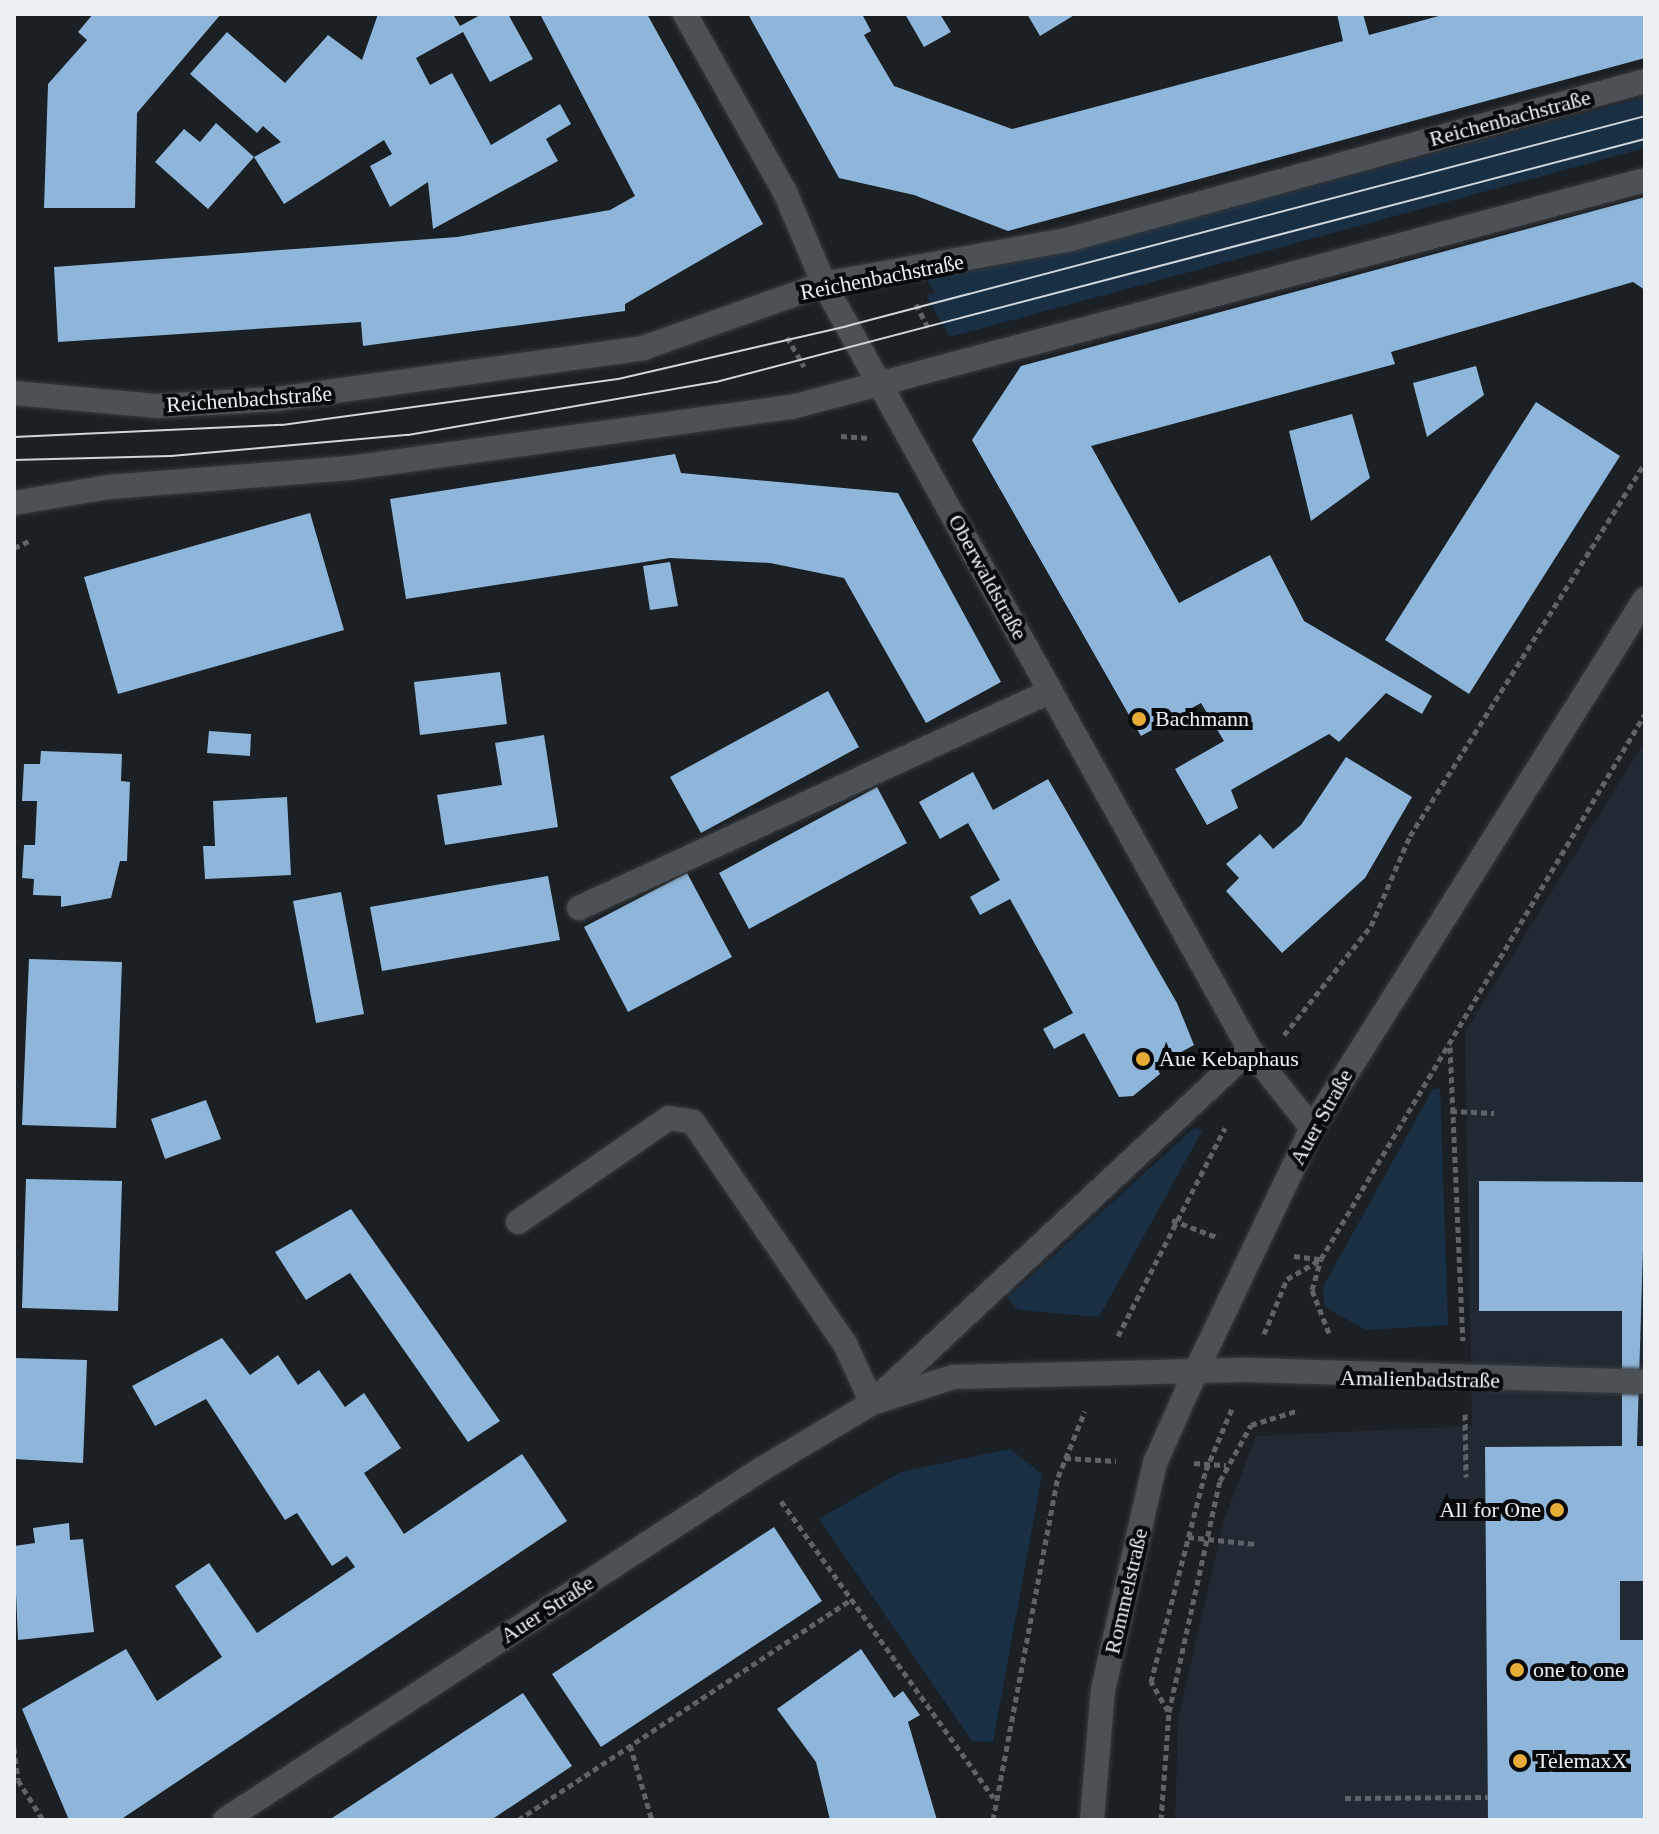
<!DOCTYPE html>
<meta charset="utf-8">
<style>
body{margin:0}
#map{position:relative;width:1659px;height:1834px;overflow:hidden;background:#1b2024;font-family:"Times New Roman",serif}
div>[style]{position:absolute}
.built>*{inset:0;background:#212a32}
.green>*{inset:0;background:#193044}
.building>*{inset:0;background:#8eb6da}
.path>*{height:5px;margin-top:-2.5px;transform-origin:0;background:repeating-linear-gradient(90deg,#5f6367 0 6px,transparent 0 10px)}
.roads{filter:drop-shadow(0 0 2px #393c40) drop-shadow(0 0 2px #393c40)}
.lane>*{height:24px;margin:-12px;padding:0 12px;transform-origin:12px;border-radius:12px;background:#4c5156}
.street>*{height:24px;margin:-12px;padding:0 12px;transform-origin:12px;border-radius:12px;background:#4c5156}
.secondary>*{height:24px;margin:-12px;padding:0 12px;transform-origin:12px;border-radius:12px;background:#4c5156}
.tram>*{height:2px;margin:-1px;padding:0 1px;transform-origin:1px;border-radius:1px;background:#d1d5d8}
.dots>*{width:22px;height:22px;translate:-50% -50%;box-sizing:border-box;border:4px solid #08090b;border-radius:50%}
span{translate:-50% -50%;white-space:nowrap;text-align:center;line-height:1.15;-webkit-text-stroke:8px #08090b;paint-order:stroke}
.street-label{font-size:22px;color:#edf0f3}
.poi-label{font-size:22px;color:#edf0f3}
.left{translate:0 -50%;text-align:left}
.right{translate:-100% -50%;text-align:right}
.frame{position:absolute;inset:0;border:16px solid #edf0f3;pointer-events:none}
</style>
<div id="map">
<div class="built">
<div style="clip-path:polygon(1645px 741px,1645px 1820px,1175px 1820px,1178px 1719px,1224px 1520px,1256px 1436px,1472px 1426px,1465px 1032px)"></div>
</div>
<div class="green">
<div style="clip-path:polygon(1645px 97px,1645px 148px,950px 337px,926px 295px,935px 293px,927px 279px,1057px 255px)"></div>
<div style="clip-path:polygon(1440px 1088px,1448px 1325px,1366px 1330px,1325px 1307px,1323px 1287px,1433px 1089px)"></div>
<div style="clip-path:polygon(1195px 1127px,1202px 1131px,1099px 1317px,1019px 1310px,1007px 1298px)"></div>
<div style="clip-path:polygon(1010px 1449px,1042px 1474px,993px 1742px,972px 1741px,819px 1519px,901px 1472px)"></div>
</div>
<div class="building">
<div style="clip-path:polygon(93px 14px,221px 14px,137px 113px,135px 208px,44px 208px,48px 84px,87px 40px,78px 32px)"></div>
<div style="clip-path:polygon(378px 14px,453px 14px,460px 26px,482px 14px,508px 14px,533px 59px,490px 82px,463px 32px,416px 58px,430px 85px,452px 73px,491px 145px,560px 104px,571px 124px,546px 139px,558px 161px,433px 229px,428px 182px,390px 207px,370px 166px,392px 154px,384px 140px,284px 204px,254px 157px,281px 142px,263px 126px,257px 133px,190px 74px,227px 32px,285px 83px,328px 35px,362px 60px)"></div>
<div style="clip-path:polygon(540px 14px,647px 14px,763px 224px,625px 304px,625px 311px,363px 346px,361px 322px,58px 342px,54px 267px,457px 237px,610px 210px,635px 196px)"></div>
<div style="clip-path:polygon(748px 14px,862px 14px,871px 31px,864px 35px,894px 86px,1012px 129px,1343px 41px,1337px 14px,1363px 14px,1369px 35px,1446px 14px,1645px 14px,1645px 58px,1008px 231px,914px 195px,839px 178px)"></div>
<div style="clip-path:polygon(905px 14px,940px 14px,951px 32px,924px 47px)"></div>
<div style="clip-path:polygon(1027px 14px,1076px 14px,1040px 36px)"></div>
<div style="clip-path:polygon(216px 123px,254px 157px,208px 209px,155px 162px,184px 129px,200px 142px)"></div>
<div style="clip-path:polygon(1645px 197px,1645px 290px,1633px 282px,1391px 352px,1395px 364px,1091px 446px,1179px 603px,1270px 555px,1304px 621px,1432px 696px,1422px 714px,1386px 693px,1339px 742px,1329px 734px,1231px 790px,1238px 808px,1207px 825px,1175px 769px,1224px 741px,1201px 703px,1141px 736px,972px 440px,1021px 366px)"></div>
<div style="clip-path:polygon(1476px 366px,1484px 395px,1427px 437px,1413px 383px)"></div>
<div style="clip-path:polygon(1536px 402px,1620px 456px,1469px 694px,1385px 640px)"></div>
<div style="clip-path:polygon(1352px 414px,1370px 478px,1311px 521px,1289px 431px)"></div>
<div style="clip-path:polygon(675px 454px,681px 473px,898px 493px,1001px 682px,926px 723px,844px 578px,770px 563px,670px 558px,406px 599px,390px 499px)"></div>
<div style="clip-path:polygon(310px 513px,344px 630px,118px 694px,84px 577px)"></div>
<div style="clip-path:polygon(670px 562px,678px 606px,650px 610px,643px 566px)"></div>
<div style="clip-path:polygon(500px 672px,507px 724px,420px 735px,414px 682px)"></div>
<div style="clip-path:polygon(828px 691px,859px 747px,701px 833px,670px 777px)"></div>
<div style="clip-path:polygon(209px 731px,251px 734px,250px 756px,207px 753px)"></div>
<div style="clip-path:polygon(544px 735px,558px 827px,445px 845px,437px 795px,502px 785px,495px 743px)"></div>
<div style="clip-path:polygon(41px 751px,122px 754px,121px 781px,130px 782px,127px 861px,120px 861px,111px 898px,61px 907px,61px 896px,33px 895px,34px 879px,22px 878px,24px 845px,35px 845px,37px 801px,22px 801px,24px 764px,40px 764px)"></div>
<div style="clip-path:polygon(1346px 757px,1412px 797px,1365px 878px,1282px 953px,1226px 891px,1239px 878px,1226px 864px,1260px 834px,1273px 849px,1301px 825px)"></div>
<div style="clip-path:polygon(973px 772px,993px 810px,1048px 779px,1177px 1003px,1194px 1045px,1156px 1066px,1160px 1074px,1133px 1096px,1119px 1097px,1084px 1033px,1054px 1049px,1043px 1029px,1073px 1013px,1010px 899px,980px 915px,970px 897px,1000px 880px,968px 823px,940px 839px,919px 802px)"></div>
<div style="clip-path:polygon(877px 787px,907px 843px,749px 929px,719px 873px)"></div>
<div style="clip-path:polygon(287px 797px,291px 875px,205px 879px,203px 846px,215px 846px,213px 801px)"></div>
<div style="clip-path:polygon(687px 873px,732px 957px,628px 1012px,584px 927px)"></div>
<div style="clip-path:polygon(548px 876px,560px 940px,382px 971px,370px 907px)"></div>
<div style="clip-path:polygon(341px 892px,364px 1014px,316px 1023px,293px 901px)"></div>
<div style="clip-path:polygon(29px 959px,122px 962px,116px 1128px,22px 1125px)"></div>
<div style="clip-path:polygon(206px 1100px,221px 1139px,165px 1159px,151px 1119px)"></div>
<div style="clip-path:polygon(26px 1179px,122px 1181px,118px 1311px,22px 1308px)"></div>
<div style="clip-path:polygon(1479px 1181px,1645px 1182px,1637px 1446px,1645px 1446px,1645px 1581px,1620px 1581px,1620px 1640px,1645px 1640px,1645px 1820px,1488px 1820px,1485px 1447px,1622px 1446px,1622px 1311px,1479px 1311px)"></div>
<div style="clip-path:polygon(351px 1209px,500px 1421px,468px 1442px,350px 1273px,306px 1300px,275px 1252px)"></div>
<div style="clip-path:polygon(222px 1338px,250px 1375px,278px 1355px,298px 1385px,319px 1370px,345px 1407px,364px 1393px,401px 1448px,364px 1473px,404px 1534px,522px 1454px,567px 1521px,120px 1820px,69px 1820px,22px 1709px,126px 1649px,157px 1701px,222px 1657px,175px 1586px,209px 1563px,257px 1633px,355px 1567px,347px 1556px,332px 1566px,297px 1513px,285px 1520px,206px 1399px,155px 1426px,132px 1386px)"></div>
<div style="clip-path:polygon(14px 1358px,87px 1360px,83px 1463px,14px 1459px)"></div>
<div style="clip-path:polygon(69px 1523px,70px 1540px,83px 1539px,94px 1632px,18px 1640px,14px 1546px,35px 1543px,33px 1528px)"></div>
<div style="clip-path:polygon(774px 1527px,822px 1601px,601px 1747px,552px 1674px)"></div>
<div style="clip-path:polygon(861px 1649px,894px 1698px,903px 1691px,920px 1715px,908px 1722px,937px 1820px,830px 1820px,816px 1762px,777px 1709px)"></div>
<div style="clip-path:polygon(523px 1693px,572px 1766px,491px 1820px,329px 1820px)"></div>
</div>
<div class="path">
<div style="left:916px;top:304px;width:30px;rotate:63deg"></div>
<div style="left:787px;top:337px;width:34px;rotate:60deg"></div>
<div style="left:841px;top:436px;width:26px;rotate:4deg"></div>
<div style="left:14px;top:548px;width:17px;rotate:-25deg"></div>
<div style="left:1284px;top:1035px;width:139px;rotate:-51.4deg"></div>
<div style="left:1371px;top:926px;width:98px;rotate:-66.6deg"></div>
<div style="left:1410px;top:836px;width:441px;rotate:-57.8deg"></div>
<div style="left:1450px;top:1047px;width:294px;rotate:87.5deg"></div>
<div style="left:1451px;top:1111px;width:43px;rotate:2.7deg"></div>
<div style="left:1172px;top:1220px;width:50px;rotate:21deg"></div>
<div style="left:1294px;top:1256px;width:26px;rotate:7deg"></div>
<div style="left:1329px;top:1333px;width:46px;rotate:-111.6deg"></div>
<div style="left:1312px;top:1290px;width:32px;rotate:-74deg"></div>
<div style="left:1321px;top:1259px;width:634px;rotate:-59.27deg"></div>
<div style="left:1264px;top:1334px;width:60px;rotate:-67.3deg"></div>
<div style="left:1287px;top:1279px;width:38px;rotate:-30deg"></div>
<div style="left:1118px;top:1336px;width:234px;rotate:-62.8deg"></div>
<div style="left:1465px;top:1414px;width:63px;rotate:89.1deg"></div>
<div style="left:1065px;top:1458px;width:51px;rotate:3.4deg"></div>
<div style="left:1194px;top:1463px;width:32px;rotate:4deg"></div>
<div style="left:781px;top:1501px;width:365px;rotate:54.4deg"></div>
<div style="left:1188px;top:1537px;width:67px;rotate:6deg"></div>
<div style="left:1168px;top:1711px;width:34px;rotate:-120deg"></div>
<div style="left:1151px;top:1682px;width:219px;rotate:-75.5deg"></div>
<div style="left:1206px;top:1470px;width:69px;rotate:-67.1deg"></div>
<div style="left:630px;top:1745px;width:78px;rotate:73.7deg"></div>
<div style="left:14px;top:1748px;width:32px;rotate:83deg"></div>
<div style="left:18px;top:1780px;width:47px;rotate:58deg"></div>
<div style="left:1345px;top:1798px;width:143px;rotate:-0.4deg"></div>
<div style="left:518px;top:1820px;width:398px;rotate:-33.5deg"></div>
<div style="left:993px;top:1820px;width:349px;rotate:-79.3deg"></div>
<div style="left:1058px;top:1477px;width:71px;rotate:-67.8deg"></div>
<div style="left:1161px;top:1820px;width:108px;rotate:-85.8deg"></div>
<div style="left:1169px;top:1712px;width:237px;rotate:-77.6deg"></div>
<div style="left:1220px;top:1481px;width:64px;rotate:-61deg"></div>
<div style="left:1251px;top:1425px;width:50px;rotate:-17.4deg"></div>
</div>
<div class="roads">
<div class="lane">
<div style="left:579px;top:908px;width:519px;rotate:-24.69deg"></div>
<div style="left:518px;top:1222px;width:183px;rotate:-34.6deg"></div>
<div style="left:669px;top:1118px;width:24px;rotate:9deg"></div>
<div style="left:693px;top:1122px;width:269px;rotate:55.6deg"></div>
<div style="left:845px;top:1344px;width:65px;rotate:65.4deg"></div>
</div>
<div class="street">
<div style="left:685px;top:14px;width:204px;rotate:60.7deg"></div>
<div style="left:785px;top:192px;width:100px;rotate:67deg"></div>
<div style="left:824px;top:284px;width:876px;rotate:60.92deg"></div>
<div style="left:1250px;top:1050px;width:100px;rotate:51.5deg"></div>
<div style="left:14px;top:393px;width:145px;rotate:5.2deg"></div>
<div style="left:158px;top:406px;width:119px;rotate:-3.4deg"></div>
<div style="left:277px;top:399px;width:370px;rotate:-7.9deg"></div>
<div style="left:643px;top:348px;width:192px;rotate:-19.5deg"></div>
<div style="left:824px;top:284px;width:247px;rotate:-10.3deg"></div>
<div style="left:1067px;top:240px;width:599px;rotate:-15.38deg"></div>
<div style="left:14px;top:503px;width:96px;rotate:-9.6deg"></div>
<div style="left:109px;top:487px;width:242px;rotate:-4.5deg"></div>
<div style="left:350px;top:468px;width:446px;rotate:-7.9deg"></div>
<div style="left:792px;top:407px;width:883px;rotate:-14.9deg"></div>
<div style="left:876px;top:1399px;width:512px;rotate:-43.02deg"></div>
<div style="left:225px;top:1820px;width:639px;rotate:-33.19deg"></div>
<div style="left:760px;top:1470px;width:131px;rotate:-30.9deg"></div>
<div style="left:872px;top:1403px;width:85px;rotate:-17.8deg"></div>
<div style="left:953px;top:1377px;width:295px;rotate:-1.4deg"></div>
<div style="left:1248px;top:1370px;width:397px;rotate:1.7deg"></div>
</div>
<div class="secondary">
<div style="left:1092px;top:1820px;width:130px;rotate:-85.2deg"></div>
<div style="left:1103px;top:1690px;width:233px;rotate:-77.1deg"></div>
<div style="left:1155px;top:1463px;width:101px;rotate:-66deg"></div>
<div style="left:1196px;top:1371px;width:269px;rotate:-64.5deg"></div>
<div style="left:1312px;top:1128px;width:625px;rotate:-57.81deg"></div>
</div>
</div>
<div class="tram">
<div style="left:14px;top:437px;width:268px;rotate:-2.6deg"></div>
<div style="left:282px;top:425px;width:339px;rotate:-7.8deg"></div>
<div style="left:618px;top:379px;width:235px;rotate:-13deg"></div>
<div style="left:847px;top:326px;width:825px;rotate:-14.74deg"></div>
<div style="left:14px;top:460px;width:157px;rotate:-1.5deg"></div>
<div style="left:171px;top:456px;width:238px;rotate:-5.1deg"></div>
<div style="left:408px;top:435px;width:313px;rotate:-9.8deg"></div>
<div style="left:716px;top:382px;width:960px;rotate:-14.66deg"></div>
</div>
<div class="dots">
<div style="left:1139px;top:719px;background:#e7ac37"></div>
<div style="left:1143px;top:1059px;background:#e7ac37"></div>
<div style="left:1557px;top:1510px;background:#e7ac37"></div>
<div style="left:1517px;top:1670px;background:#e7ac37"></div>
<div style="left:1520px;top:1761px;background:#e7ac37"></div>
</div>
<div class="street-label">
<span style="left:1510px;top:118px;rotate:-15deg">Reichenbachstraße</span>
<span style="left:882px;top:277px;rotate:-11deg">Reichenbachstraße</span>
<span style="left:249px;top:399px;rotate:-4deg">Reichenbachstraße</span>
<span style="left:988px;top:577px;rotate:61deg">Oberwaldstraße</span>
<span style="left:1321px;top:1117px;rotate:-61deg">Auer Straße</span>
<span style="left:1420px;top:1379px;rotate:1deg">Amalienbadstraße</span>
<span style="left:1126px;top:1591px;rotate:-77deg">Rommelstraße</span>
<span style="left:547px;top:1609px;rotate:-33deg">Auer Straße</span>
</div>
<div class="poi-label">
<span class="left" style="left:1155px;top:719px">Bachmann</span>
<span class="left" style="left:1159px;top:1059px">Aue Kebaphaus</span>
<span class="right" style="left:1541px;top:1510px">All for One</span>
<span class="left" style="left:1533px;top:1670px">one to one</span>
<span class="left" style="left:1536px;top:1761px">TelemaxX</span>
</div>
<div class="frame"></div>
</div>
